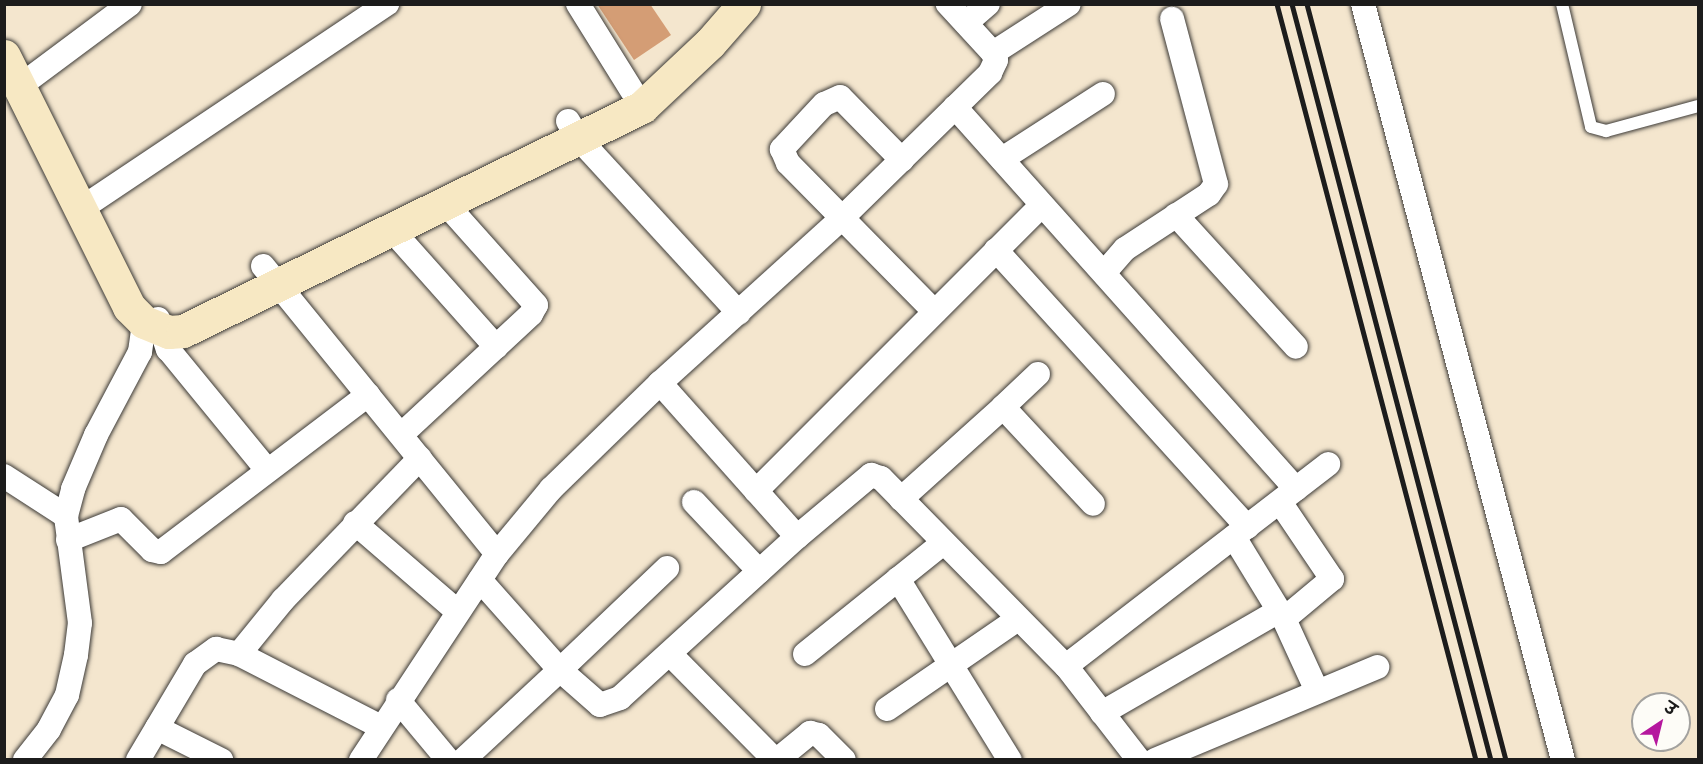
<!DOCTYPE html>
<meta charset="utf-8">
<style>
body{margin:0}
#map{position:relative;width:1703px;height:764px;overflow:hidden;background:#f4e6ce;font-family:Pangolin,"Playpen Sans Deva",sans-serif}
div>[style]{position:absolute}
.building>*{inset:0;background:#d49d75}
.roads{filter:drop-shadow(0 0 2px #3c3a37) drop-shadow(0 0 2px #3c3a37)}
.lane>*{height:12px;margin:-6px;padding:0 6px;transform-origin:6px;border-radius:6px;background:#fff}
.street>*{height:24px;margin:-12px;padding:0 12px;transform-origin:12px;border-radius:12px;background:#fff}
.secondary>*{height:33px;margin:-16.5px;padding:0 16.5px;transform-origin:16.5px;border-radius:16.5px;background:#f7e8c3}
.rail>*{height:4.5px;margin:-2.25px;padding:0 2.25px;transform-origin:2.25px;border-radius:2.25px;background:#1c1c1c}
span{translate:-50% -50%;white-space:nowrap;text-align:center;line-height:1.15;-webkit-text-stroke:6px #fdfcf7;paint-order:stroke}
.frame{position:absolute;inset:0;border:6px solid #1c1c1c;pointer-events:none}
.north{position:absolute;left:1631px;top:692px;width:60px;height:60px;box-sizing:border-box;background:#fdfcf7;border:2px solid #a3a29f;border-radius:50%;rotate:35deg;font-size:16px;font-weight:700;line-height:24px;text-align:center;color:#1c1c1c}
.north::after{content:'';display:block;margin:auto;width:21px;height:27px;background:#b5179e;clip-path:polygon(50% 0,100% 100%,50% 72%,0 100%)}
</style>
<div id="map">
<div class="building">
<div style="clip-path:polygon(597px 4px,650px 4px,671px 35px,634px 60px)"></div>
</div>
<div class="roads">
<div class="lane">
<div style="left:1562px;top:4px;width:126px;rotate:76.7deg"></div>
<div style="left:1591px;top:127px;width:16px;rotate:15deg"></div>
<div style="left:1606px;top:131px;width:95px;rotate:-15.2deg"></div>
</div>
<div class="street">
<div style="left:578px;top:4px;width:121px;rotate:58.1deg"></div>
<div style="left:1363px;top:4px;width:782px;rotate:75.18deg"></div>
<div style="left:966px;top:23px;width:29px;rotate:-41deg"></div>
<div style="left:993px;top:53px;width:90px;rotate:-32.8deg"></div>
<div style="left:20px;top:86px;width:137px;rotate:-36.7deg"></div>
<div style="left:955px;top:107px;width:512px;rotate:48.25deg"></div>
<div style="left:568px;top:121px;width:21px;rotate:59deg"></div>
<div style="left:579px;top:139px;width:236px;rotate:47.4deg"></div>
<div style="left:1002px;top:159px;width:120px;rotate:-32.8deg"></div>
<div style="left:902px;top:160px;width:88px;rotate:-134.5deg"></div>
<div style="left:840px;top:97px;width:17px;rotate:156deg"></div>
<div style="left:824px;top:104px;width:62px;rotate:133deg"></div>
<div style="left:782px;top:149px;width:15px;rotate:67deg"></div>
<div style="left:788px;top:163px;width:209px;rotate:45.4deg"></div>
<div style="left:79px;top:210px;width:371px;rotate:-33.8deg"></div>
<div style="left:1176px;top:215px;width:178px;rotate:47.7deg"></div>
<div style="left:391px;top:229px;width:158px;rotate:48.3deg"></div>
<div style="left:996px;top:250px;width:374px;rotate:47.8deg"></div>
<div style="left:263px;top:266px;width:371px;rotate:50.9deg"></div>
<div style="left:1104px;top:273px;width:32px;rotate:-49deg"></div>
<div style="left:1125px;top:249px;width:100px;rotate:-33.2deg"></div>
<div style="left:1209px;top:194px;width:12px;rotate:-55deg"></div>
<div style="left:1216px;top:184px;width:171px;rotate:-104.9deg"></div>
<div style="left:158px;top:319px;width:32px;rotate:72deg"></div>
<div style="left:168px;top:349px;width:156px;rotate:50.7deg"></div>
<div style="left:660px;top:383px;width:206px;rotate:48.3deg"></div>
<div style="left:1003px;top:407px;width:48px;rotate:-43.3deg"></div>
<div style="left:402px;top:434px;width:176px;rotate:-42.9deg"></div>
<div style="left:531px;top:314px;width:10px;rotate:-61deg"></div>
<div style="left:536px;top:305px;width:137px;rotate:-131.7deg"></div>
<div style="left:4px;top:476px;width:74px;rotate:32.8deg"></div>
<div style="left:756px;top:491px;width:404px;rotate:-45deg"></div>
<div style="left:901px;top:499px;width:137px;rotate:-42deg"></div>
<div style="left:1003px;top:407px;width:132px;rotate:47.1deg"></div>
<div style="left:694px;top:502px;width:95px;rotate:46.7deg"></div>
<div style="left:1280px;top:502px;width:93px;rotate:56deg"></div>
<div style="left:1332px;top:579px;width:62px;rotate:140.2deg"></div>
<div style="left:355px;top:523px;width:136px;rotate:40.8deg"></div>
<div style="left:1234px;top:537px;width:96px;rotate:58.6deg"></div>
<div style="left:1284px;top:619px;width:79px;rotate:65.4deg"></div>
<div style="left:68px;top:540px;width:57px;rotate:-21.6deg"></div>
<div style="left:121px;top:519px;width:44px;rotate:45deg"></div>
<div style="left:152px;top:550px;width:9px;rotate:13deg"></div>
<div style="left:161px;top:552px;width:260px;rotate:-37.2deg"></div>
<div style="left:898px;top:579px;width:213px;rotate:58.3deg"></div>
<div style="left:480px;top:580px;width:120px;rotate:48.4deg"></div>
<div style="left:560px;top:670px;width:148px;rotate:-43.6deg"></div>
<div style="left:239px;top:654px;width:70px;rotate:-50.8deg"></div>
<div style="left:283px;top:600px;width:197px;rotate:-46deg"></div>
<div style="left:670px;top:654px;width:149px;rotate:45.3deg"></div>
<div style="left:805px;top:654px;width:177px;rotate:-38.8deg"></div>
<div style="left:1066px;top:666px;width:331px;rotate:-37.6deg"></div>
<div style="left:398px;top:700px;width:78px;rotate:50.2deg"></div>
<div style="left:887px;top:709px;width:159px;rotate:-34.5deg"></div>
<div style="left:1102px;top:713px;width:204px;rotate:-30deg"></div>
<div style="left:157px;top:728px;width:72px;rotate:26.6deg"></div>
<div style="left:25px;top:760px;width:39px;rotate:-52deg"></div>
<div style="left:49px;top:729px;width:38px;rotate:-62deg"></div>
<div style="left:67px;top:695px;width:41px;rotate:-77.3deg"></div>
<div style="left:76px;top:655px;width:32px;rotate:-83deg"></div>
<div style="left:80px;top:623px;width:108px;rotate:-97.5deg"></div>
<div style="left:66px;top:516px;width:28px;rotate:-75deg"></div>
<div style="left:73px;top:489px;width:59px;rotate:-66.9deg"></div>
<div style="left:96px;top:435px;width:94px;rotate:-62.1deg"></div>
<div style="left:140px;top:352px;width:30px;rotate:-82deg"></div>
<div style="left:138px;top:760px;width:112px;rotate:-59.3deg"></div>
<div style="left:195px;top:664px;width:26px;rotate:-36deg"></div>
<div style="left:216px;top:649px;width:24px;rotate:12deg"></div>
<div style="left:239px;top:654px;width:160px;rotate:27.2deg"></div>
<div style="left:361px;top:760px;width:247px;rotate:-56.6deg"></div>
<div style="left:497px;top:554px;width:85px;rotate:-50.3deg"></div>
<div style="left:551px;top:489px;width:152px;rotate:-44.2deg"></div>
<div style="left:660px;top:383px;width:244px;rotate:-42.2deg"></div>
<div style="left:841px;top:219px;width:209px;rotate:-44.4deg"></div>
<div style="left:990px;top:73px;width:14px;rotate:-65deg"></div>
<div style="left:996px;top:60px;width:8px;rotate:-113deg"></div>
<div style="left:993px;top:53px;width:67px;rotate:-132.6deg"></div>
<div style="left:463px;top:760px;width:132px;rotate:-42.9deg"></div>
<div style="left:560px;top:670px;width:53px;rotate:41.2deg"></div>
<div style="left:600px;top:705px;width:21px;rotate:-19deg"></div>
<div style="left:620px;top:698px;width:239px;rotate:-42.3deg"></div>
<div style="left:797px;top:537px;width:97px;rotate:-40deg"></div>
<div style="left:871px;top:475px;width:10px;rotate:17deg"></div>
<div style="left:881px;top:478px;width:264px;rotate:45.5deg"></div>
<div style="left:1066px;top:666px;width:119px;rotate:52.2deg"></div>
<div style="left:777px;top:760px;width:43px;rotate:-39.3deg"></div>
<div style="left:810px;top:733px;width:9px;rotate:13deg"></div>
<div style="left:819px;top:735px;width:35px;rotate:45deg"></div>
<div style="left:1155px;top:760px;width:241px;rotate:-22.7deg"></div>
</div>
<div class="secondary">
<div style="left:4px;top:56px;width:280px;rotate:63.5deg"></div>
<div style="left:129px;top:307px;width:21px;rotate:45deg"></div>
<div style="left:144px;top:322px;width:27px;rotate:22deg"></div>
<div style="left:169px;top:332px;width:14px;rotate:-4deg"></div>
<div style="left:183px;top:331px;width:511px;rotate:-26.01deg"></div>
<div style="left:642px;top:107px;width:93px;rotate:-43.3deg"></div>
<div style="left:710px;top:43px;width:52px;rotate:-48.9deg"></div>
</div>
</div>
<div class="rail">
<div style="left:1277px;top:4px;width:782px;rotate:75.25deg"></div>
<div style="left:1292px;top:4px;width:782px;rotate:75.25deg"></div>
<div style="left:1307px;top:4px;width:782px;rotate:75.25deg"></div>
</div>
<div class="frame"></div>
<div class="north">उ</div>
</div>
